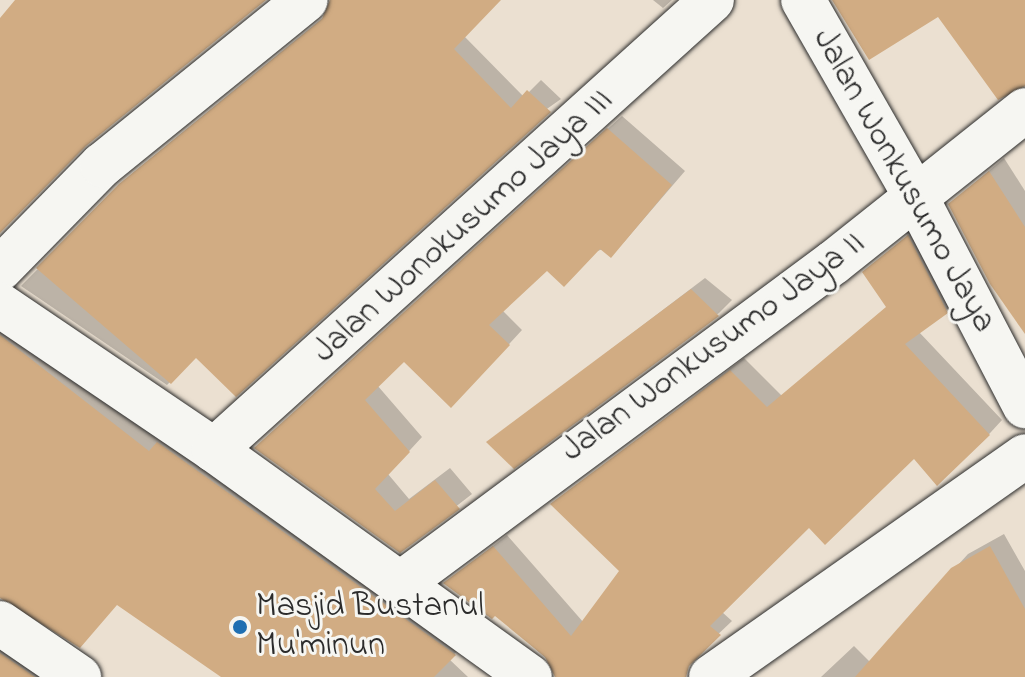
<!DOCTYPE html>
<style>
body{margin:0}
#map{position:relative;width:1025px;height:677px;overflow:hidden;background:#ebe0d1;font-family:"Indie Flower",sans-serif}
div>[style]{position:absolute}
.shadow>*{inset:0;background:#0003}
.building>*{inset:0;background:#d1ac83}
.roads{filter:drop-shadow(0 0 2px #2b2b2b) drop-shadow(0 0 2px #2b2b2b)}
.minor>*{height:44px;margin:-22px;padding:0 22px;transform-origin:22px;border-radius:22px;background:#f6f6f2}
.secondary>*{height:44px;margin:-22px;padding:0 22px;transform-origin:22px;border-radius:22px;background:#f6f6f2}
.dots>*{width:22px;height:22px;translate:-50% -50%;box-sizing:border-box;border:4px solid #f6f6f2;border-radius:50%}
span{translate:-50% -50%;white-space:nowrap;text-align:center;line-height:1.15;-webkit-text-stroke:6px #f6f6f2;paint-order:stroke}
.street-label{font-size:34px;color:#2b2b2b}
.poi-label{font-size:34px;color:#2b2b2b}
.left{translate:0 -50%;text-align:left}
</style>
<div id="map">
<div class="shadow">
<div style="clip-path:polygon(331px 0,499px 0,464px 36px,524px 97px,541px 80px,561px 99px,197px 355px,167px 385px,21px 286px,134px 172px,325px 16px)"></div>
<div style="clip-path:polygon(653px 0,672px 0,663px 8px)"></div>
<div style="clip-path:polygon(622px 116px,685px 171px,624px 242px,547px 268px,502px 310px,522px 330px,465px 392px,404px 360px,377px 385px,422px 437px,388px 474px,409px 499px,450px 468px,472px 494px,400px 550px,270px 434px)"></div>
<div style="clip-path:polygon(1004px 158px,1025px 191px,1025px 326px,950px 204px)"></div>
<div style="clip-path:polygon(922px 224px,960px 299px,919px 332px,1002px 420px,980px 444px,914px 457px,809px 526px,722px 612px,732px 621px,692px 659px,632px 677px,567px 677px,495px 613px,446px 583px,507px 535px,584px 623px,622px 571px,553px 504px,744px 358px,782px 396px,888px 306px,864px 272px)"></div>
<div style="clip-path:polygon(705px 278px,732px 300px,719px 313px,514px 466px,489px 442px)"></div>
<div style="clip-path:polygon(0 315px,467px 642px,449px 659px,468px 677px,225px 677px,117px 603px,0 596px)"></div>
<div style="clip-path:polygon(1004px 534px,1025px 571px,1025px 677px,821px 677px,854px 646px,870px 662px,968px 554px)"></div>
<div style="clip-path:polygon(0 633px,64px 677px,0 677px)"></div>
</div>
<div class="building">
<div style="clip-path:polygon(15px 0,266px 0,86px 146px,0 233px,0 18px)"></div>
<div style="clip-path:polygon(330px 0,501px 0,454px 49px,511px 108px,527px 90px,551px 112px,236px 397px,196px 358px,171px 384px,36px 268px,119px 184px,322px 19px)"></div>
<div style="clip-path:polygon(832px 0,1025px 0,1025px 86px,998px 100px,938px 17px,869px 60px)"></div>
<div style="clip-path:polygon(607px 128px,672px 185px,611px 258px,600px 249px,564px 287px,547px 271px,489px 325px,510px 345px,451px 408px,404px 362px,365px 400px,410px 452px,375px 489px,395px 511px,435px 480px,460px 509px,400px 553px,254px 448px)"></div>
<div style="clip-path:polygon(989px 171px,1025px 227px,1025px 334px,990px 284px,948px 204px)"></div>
<div style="clip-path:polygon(908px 235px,948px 313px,905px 344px,990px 435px,937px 486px,914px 459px,825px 545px,809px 528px,710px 626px,721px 635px,689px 666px,686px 677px,555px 677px,545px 657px,495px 616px,492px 619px,443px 583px,493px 546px,571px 636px,619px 571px,550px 504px,730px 370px,767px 407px,886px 307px,862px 272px)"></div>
<div style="clip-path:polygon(691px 289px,719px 316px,514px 469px,486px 442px)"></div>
<div style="clip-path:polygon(0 335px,149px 451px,157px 442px,456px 655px,434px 677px,221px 677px,117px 605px,80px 648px,0 598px)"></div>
<div style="clip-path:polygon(990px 546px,1025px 609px,1025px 677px,855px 677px,951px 568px)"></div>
<div style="clip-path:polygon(0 653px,35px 677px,0 677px)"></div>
</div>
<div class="roads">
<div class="minor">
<div style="left:803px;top:0;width:227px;rotate:60.2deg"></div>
<div style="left:916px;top:197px;width:236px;rotate:62.5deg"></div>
<div style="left:0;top:269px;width:146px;rotate:-45.6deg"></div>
<div style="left:102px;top:165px;width:262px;rotate:-39deg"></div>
<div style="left:0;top:305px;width:258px;rotate:34.1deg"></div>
<div style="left:214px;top:450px;width:389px;rotate:35.7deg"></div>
<div style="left:214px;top:450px;width:671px;rotate:-42.1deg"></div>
<div style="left:400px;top:584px;width:540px;rotate:-36.57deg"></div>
<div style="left:834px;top:262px;width:244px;rotate:-38.5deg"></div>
<div style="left:0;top:623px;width:96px;rotate:34.4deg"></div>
</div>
<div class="secondary">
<div style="left:711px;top:677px;width:384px;rotate:-35.1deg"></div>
</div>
</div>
<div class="dots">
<div style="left:240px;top:627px;background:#1f6fb2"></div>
</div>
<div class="street-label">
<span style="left:903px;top:181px;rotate:61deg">Jalan Wonkusumo Jaya</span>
<span style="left:464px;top:227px;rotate:-42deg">Jalan Wonokusumo Jaya III</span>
<span style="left:714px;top:348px;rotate:-36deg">Jalan Wonkusumo Jaya II</span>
</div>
<div class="poi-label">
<span class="left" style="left:256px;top:627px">Masjid Bustanul<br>Mu'minun</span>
</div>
</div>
